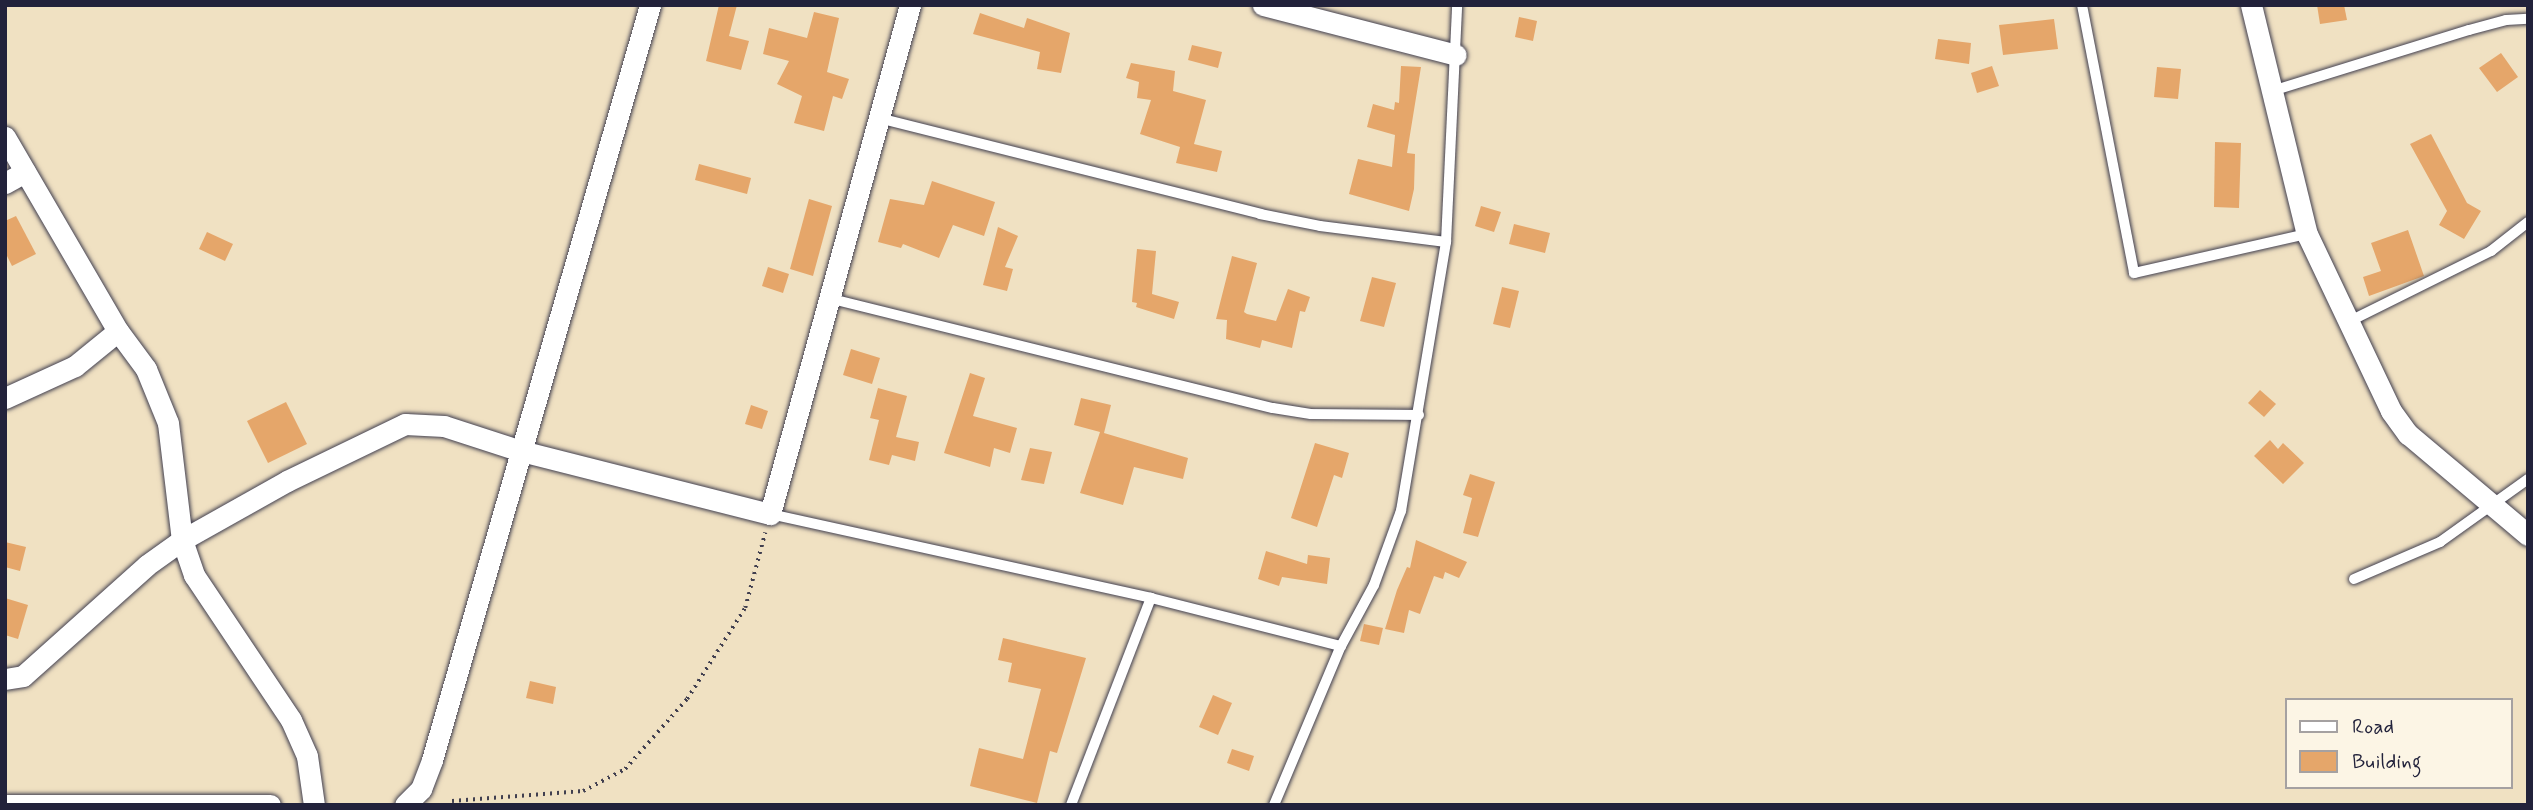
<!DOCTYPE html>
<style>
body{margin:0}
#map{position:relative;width:2533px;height:810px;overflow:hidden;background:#f0e1c2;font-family:Mynerve,sans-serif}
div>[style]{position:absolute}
.building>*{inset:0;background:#e5a66a}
.path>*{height:3.5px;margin-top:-1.75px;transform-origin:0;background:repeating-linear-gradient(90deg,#413f4f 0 2px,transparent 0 7px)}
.roads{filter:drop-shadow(0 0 2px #413f4f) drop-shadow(0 0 2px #413f4f)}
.lane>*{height:10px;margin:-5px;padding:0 5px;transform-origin:5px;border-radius:5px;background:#fff}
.street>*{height:21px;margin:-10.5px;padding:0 10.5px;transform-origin:10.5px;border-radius:10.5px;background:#fff}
span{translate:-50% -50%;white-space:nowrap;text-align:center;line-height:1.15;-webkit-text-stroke:6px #fcf5e5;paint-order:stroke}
.frame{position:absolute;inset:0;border:7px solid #22223b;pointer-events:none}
.legend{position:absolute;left:2285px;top:698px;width:228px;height:91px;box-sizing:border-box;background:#fcf5e5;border:2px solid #a5a1a1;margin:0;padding:9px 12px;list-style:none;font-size:21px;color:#22223b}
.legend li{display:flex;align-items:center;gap:14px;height:35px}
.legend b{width:35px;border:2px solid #a5a1a1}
</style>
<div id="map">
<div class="building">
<div style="clip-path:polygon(719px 5px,737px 5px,729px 36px,749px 41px,741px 70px,706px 61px)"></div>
<div style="clip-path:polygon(2317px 5px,2344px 5px,2347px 20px,2320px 24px)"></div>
<div style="clip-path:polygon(814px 12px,839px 18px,827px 72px,849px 79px,842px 99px,833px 96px,824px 131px,794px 123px,802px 96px,777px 84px,789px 61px,763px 54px,769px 28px,807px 38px)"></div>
<div style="clip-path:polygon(980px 13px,1024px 28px,1027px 18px,1070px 33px,1061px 73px,1037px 69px,1040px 52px,973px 34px)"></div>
<div style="clip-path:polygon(1519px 17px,1537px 21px,1533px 41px,1515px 37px)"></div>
<div style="clip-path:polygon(2054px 19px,2058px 49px,2003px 55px,1999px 25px)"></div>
<div style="clip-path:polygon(1938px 39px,1971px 43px,1969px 64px,1935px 59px)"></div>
<div style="clip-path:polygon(1192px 45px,1222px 52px,1218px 68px,1188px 60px)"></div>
<div style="clip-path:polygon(2501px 53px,2518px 77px,2497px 92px,2479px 68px)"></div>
<div style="clip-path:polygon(1131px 63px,1175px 71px,1173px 91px,1206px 100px,1194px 144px,1222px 151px,1217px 172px,1176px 163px,1180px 147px,1140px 134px,1151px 100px,1137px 98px,1139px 82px,1126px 78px)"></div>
<div style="clip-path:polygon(1401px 66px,1421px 67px,1407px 153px,1415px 154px,1414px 189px,1409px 211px,1349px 194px,1358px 159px,1392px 167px,1395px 135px,1367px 127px,1373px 104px,1394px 110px,1395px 102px,1399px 103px)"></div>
<div style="clip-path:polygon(1992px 66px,1999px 86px,1977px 93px,1971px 73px)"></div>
<div style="clip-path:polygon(2157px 67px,2181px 69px,2178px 99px,2154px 97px)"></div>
<div style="clip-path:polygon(2431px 134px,2467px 203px,2481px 211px,2464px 239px,2439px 225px,2447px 211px,2410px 144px)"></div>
<div style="clip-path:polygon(2215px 142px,2241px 143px,2239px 208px,2214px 207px)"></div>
<div style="clip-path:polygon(699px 164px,751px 178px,747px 194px,695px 180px)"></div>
<div style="clip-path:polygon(932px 181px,995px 202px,984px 236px,953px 225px,939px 258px,903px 244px,901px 248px,878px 242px,890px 199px,924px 205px)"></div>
<div style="clip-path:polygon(809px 199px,832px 206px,813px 276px,790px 269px)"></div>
<div style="clip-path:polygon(1481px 206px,1501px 212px,1494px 232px,1475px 226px)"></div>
<div style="clip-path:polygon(16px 216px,36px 254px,12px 266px,5px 252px,5px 221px)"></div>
<div style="clip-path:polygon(1514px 224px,1550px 233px,1545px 253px,1509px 244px)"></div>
<div style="clip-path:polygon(998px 227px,1018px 236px,1005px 267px,1013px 269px,1007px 291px,983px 285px)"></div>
<div style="clip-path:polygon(2408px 230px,2424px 276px,2369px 296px,2363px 277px,2381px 271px,2371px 243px)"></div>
<div style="clip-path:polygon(207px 232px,233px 244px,225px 261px,199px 249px)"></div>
<div style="clip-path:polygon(1137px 249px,1156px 251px,1152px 294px,1179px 302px,1174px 319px,1136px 307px,1137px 303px,1132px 302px)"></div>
<div style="clip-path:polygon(1232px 256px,1257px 263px,1244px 312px,1247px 314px,1276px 321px,1288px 289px,1310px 297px,1305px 312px,1300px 311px,1292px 348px,1262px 340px,1260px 348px,1226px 339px,1227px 320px,1216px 319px)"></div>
<div style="clip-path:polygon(768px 267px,789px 274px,783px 293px,762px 286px)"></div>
<div style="clip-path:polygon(1372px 277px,1396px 283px,1384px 327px,1360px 321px)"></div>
<div style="clip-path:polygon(1502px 287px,1519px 291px,1510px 328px,1493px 324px)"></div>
<div style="clip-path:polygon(851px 349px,880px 358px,872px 384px,843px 375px)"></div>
<div style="clip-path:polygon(970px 373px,985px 378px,973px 416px,1017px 428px,1010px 453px,994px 448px,990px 467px,944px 453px)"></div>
<div style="clip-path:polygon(878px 388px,907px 396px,896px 437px,919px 442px,915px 461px,892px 455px,889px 465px,869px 460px,879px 420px,870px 418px)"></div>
<div style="clip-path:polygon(2260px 390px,2276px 404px,2264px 417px,2248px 403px)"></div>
<div style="clip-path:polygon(1081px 398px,1111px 405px,1104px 433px,1188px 458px,1183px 479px,1134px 467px,1123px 505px,1080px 493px,1100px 432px,1074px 425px)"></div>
<div style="clip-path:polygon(286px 402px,307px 444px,268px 463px,247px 421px)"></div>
<div style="clip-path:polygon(751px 405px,768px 411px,762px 429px,745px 424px)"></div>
<div style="clip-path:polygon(2270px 440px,2278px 449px,2283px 443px,2304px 463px,2283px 484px,2254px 456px)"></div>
<div style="clip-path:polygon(1315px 443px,1349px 453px,1342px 478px,1334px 475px,1317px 527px,1291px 518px)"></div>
<div style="clip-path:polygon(1030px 448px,1052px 452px,1044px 484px,1021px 480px)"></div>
<div style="clip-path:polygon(1470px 474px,1495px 482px,1478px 537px,1463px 533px,1472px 498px,1463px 495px)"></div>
<div style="clip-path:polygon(1416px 540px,1467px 562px,1459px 578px,1445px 572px,1443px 579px,1434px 576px,1420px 614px,1409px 610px,1404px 633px,1385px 629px,1397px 590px,1407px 567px,1410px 568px)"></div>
<div style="clip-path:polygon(5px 542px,26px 547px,20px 571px,5px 567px)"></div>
<div style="clip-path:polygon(1266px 551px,1307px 564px,1308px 555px,1330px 558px,1327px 584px,1282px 577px,1279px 586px,1258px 579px)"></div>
<div style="clip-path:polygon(5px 598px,28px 605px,18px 639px,5px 635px)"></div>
<div style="clip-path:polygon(1364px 624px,1383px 628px,1379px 645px,1360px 641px)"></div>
<div style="clip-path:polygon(1003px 638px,1086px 658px,1057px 753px,1050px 751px,1037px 803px,970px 786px,979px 748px,1023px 759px,1041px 689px,1008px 682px,1012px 663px,998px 660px)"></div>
<div style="clip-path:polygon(530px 681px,556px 687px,553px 704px,526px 698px)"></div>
<div style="clip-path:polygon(1213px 695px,1232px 703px,1218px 735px,1199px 727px)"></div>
<div style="clip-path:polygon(1232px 749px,1254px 756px,1249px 771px,1227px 763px)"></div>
</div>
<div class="path">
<div style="left:452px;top:801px;width:131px;rotate:-4.4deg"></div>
<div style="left:583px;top:791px;width:47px;rotate:-27.6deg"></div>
<div style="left:625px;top:769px;width:94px;rotate:-48.5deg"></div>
<div style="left:687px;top:699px;width:108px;rotate:-57.5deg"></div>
<div style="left:745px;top:608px;width:78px;rotate:-75.1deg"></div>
</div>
<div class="roads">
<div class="lane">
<div style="left:2082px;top:5px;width:273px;rotate:79deg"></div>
<div style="left:2134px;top:273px;width:177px;rotate:-12.7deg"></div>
<div style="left:2272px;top:91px;width:206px;rotate:-17.2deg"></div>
<div style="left:2469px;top:30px;width:38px;rotate:-15deg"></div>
<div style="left:2506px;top:20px;width:22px;rotate:-3deg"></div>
<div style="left:879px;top:118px;width:393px;rotate:14.1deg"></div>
<div style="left:1260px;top:214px;width:61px;rotate:11.3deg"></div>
<div style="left:1320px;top:226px;width:127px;rotate:7.2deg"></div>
<div style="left:828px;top:298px;width:458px;rotate:13.9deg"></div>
<div style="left:1273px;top:408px;width:38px;rotate:9deg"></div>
<div style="left:1311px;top:414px;width:108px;rotate:0.5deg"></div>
<div style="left:2348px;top:322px;width:160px;rotate:-26.4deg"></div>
<div style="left:2491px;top:251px;width:47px;rotate:-38.1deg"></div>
<div style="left:770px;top:514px;width:390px;rotate:12.4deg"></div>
<div style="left:1151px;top:598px;width:196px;rotate:14.2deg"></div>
<div style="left:2354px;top:579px;width:94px;rotate:-23.3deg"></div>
<div style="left:2440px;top:542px;width:108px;rotate:-35.6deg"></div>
<div style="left:1071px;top:805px;width:222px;rotate:-68.9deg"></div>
<div style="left:1274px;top:805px;width:173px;rotate:-67.2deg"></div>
<div style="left:1341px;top:646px;width:69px;rotate:-61.6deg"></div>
<div style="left:1374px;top:585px;width:79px;rotate:-70deg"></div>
<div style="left:1401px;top:511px;width:273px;rotate:-80.5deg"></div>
<div style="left:1446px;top:242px;width:237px;rotate:-87.3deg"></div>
</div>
<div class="street">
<div style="left:1263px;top:5px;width:199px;rotate:14.5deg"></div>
<div style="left:2251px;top:5px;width:236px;rotate:76.3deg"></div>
<div style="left:2307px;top:234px;width:196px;rotate:64.6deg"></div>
<div style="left:2391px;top:411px;width:29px;rotate:54deg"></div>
<div style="left:2408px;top:434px;width:157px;rotate:40.1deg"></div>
<div style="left:5px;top:137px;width:225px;rotate:59.8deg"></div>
<div style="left:118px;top:331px;width:47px;rotate:53.6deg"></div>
<div style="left:146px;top:369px;width:58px;rotate:67.8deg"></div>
<div style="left:168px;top:423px;width:118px;rotate:83.2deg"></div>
<div style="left:182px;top:540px;width:37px;rotate:71deg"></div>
<div style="left:194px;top:575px;width:174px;rotate:56.2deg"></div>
<div style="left:291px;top:720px;width:39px;rotate:66deg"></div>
<div style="left:307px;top:756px;width:49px;rotate:81.9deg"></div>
<div style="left:5px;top:183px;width:23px;rotate:-29deg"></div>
<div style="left:5px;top:398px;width:77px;rotate:-24.6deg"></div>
<div style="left:75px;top:366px;width:55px;rotate:-39.1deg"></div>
<div style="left:5px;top:679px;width:18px;rotate:-9deg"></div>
<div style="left:23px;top:676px;width:166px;rotate:-41.8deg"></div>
<div style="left:147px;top:565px;width:43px;rotate:-35.5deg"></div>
<div style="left:182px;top:540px;width:120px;rotate:-29.3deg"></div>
<div style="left:287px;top:481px;width:131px;rotate:-25.8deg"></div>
<div style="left:405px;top:424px;width:39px;rotate:3deg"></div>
<div style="left:444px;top:426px;width:81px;rotate:18deg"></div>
<div style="left:521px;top:451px;width:257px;rotate:14.2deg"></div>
<div style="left:770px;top:514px;width:528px;rotate:-74.62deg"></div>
<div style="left:7px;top:805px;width:263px"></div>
<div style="left:405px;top:805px;width:23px;rotate:-45deg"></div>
<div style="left:421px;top:789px;width:31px;rotate:-69deg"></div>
<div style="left:432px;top:760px;width:786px;rotate:-73.89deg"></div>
</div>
</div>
<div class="frame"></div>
<ul class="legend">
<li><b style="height:9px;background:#fff"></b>Road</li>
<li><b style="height:19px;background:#e5a66a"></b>Building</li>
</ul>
</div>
